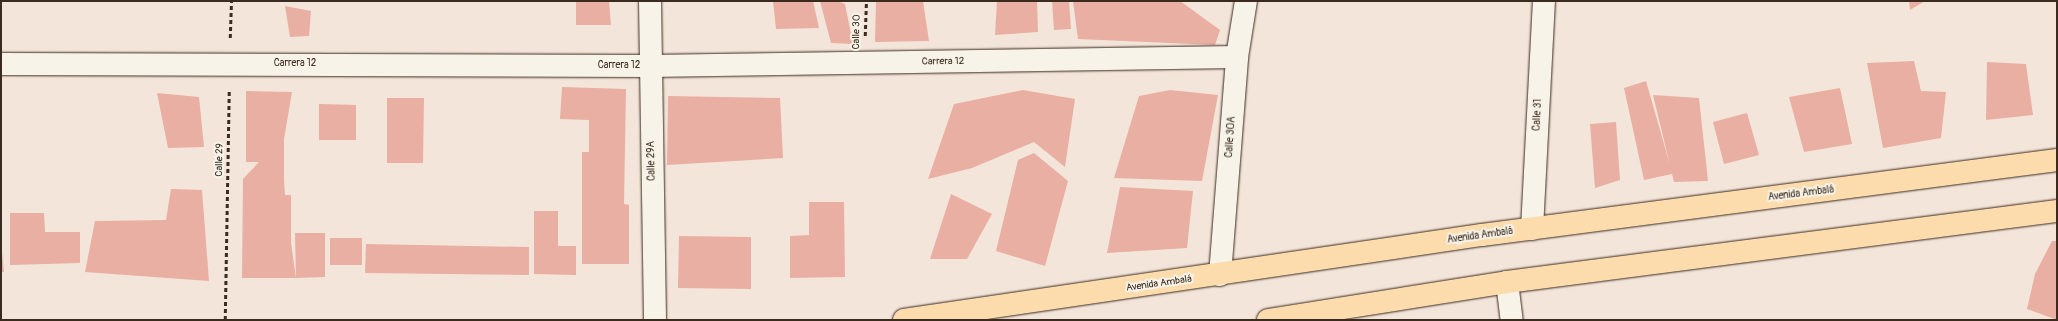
<!DOCTYPE html>
<meta charset="utf-8">
<style>
body{margin:0}
#map{position:relative;width:2058px;height:321px;overflow:hidden;background:#f4e5da;font-family:Pangolin,sans-serif}
div>[style]{position:absolute}
.building>*{inset:0;background:#e8afa2}
.path>*{height:2.5px;margin-top:-1.25px;transform-origin:0;background:repeating-linear-gradient(90deg,#3b2a1e 0 4px,transparent 0 7px)}
.roads{filter:drop-shadow(0 0 1px #3b2a1e) drop-shadow(0 0 1px #3b2a1e)}
.minor>*{height:22px;margin:-11px;padding:0 11px;transform-origin:11px;border-radius:11px;background:#f7f3e8}
.primary>*{height:22px;margin:-11px;padding:0 11px;transform-origin:11px;border-radius:11px;background:#fcdcac}
span{translate:-50% -50%;white-space:nowrap;text-align:center;line-height:1.15;-webkit-text-stroke:4px #f7f3e8;paint-order:stroke}
.street-label{font-size:10px;color:#3b2a1e}
.frame{position:absolute;inset:0;border:2px solid #3b2a1e;pointer-events:none}
</style>
<div id="map">
<div class="building">
<div style="clip-path:polygon(576px 1px,609px 1px,611px 25px,576px 25px)"></div>
<div style="clip-path:polygon(773px 1px,813px 1px,819px 28px,776px 29px)"></div>
<div style="clip-path:polygon(820px 1px,837px 1px,845px 4px,853px 44px,831px 43px)"></div>
<div style="clip-path:polygon(876px 1px,923px 1px,929px 41px,875px 42px)"></div>
<div style="clip-path:polygon(997px 1px,1037px 1px,1038px 32px,995px 35px)"></div>
<div style="clip-path:polygon(1052px 1px,1069px 1px,1071px 29px,1054px 30px)"></div>
<div style="clip-path:polygon(1073px 1px,1180px 1px,1220px 30px,1215px 45px,1078px 39px)"></div>
<div style="clip-path:polygon(1909px 1px,1925px 1px,1910px 10px)"></div>
<div style="clip-path:polygon(285px 6px,311px 11px,309px 36px,290px 37px)"></div>
<div style="clip-path:polygon(1914px 61px,1921px 91px,1946px 92px,1941px 138px,1883px 148px,1867px 63px)"></div>
<div style="clip-path:polygon(1987px 62px,2026px 64px,2033px 115px,1986px 120px)"></div>
<div style="clip-path:polygon(1646px 81px,1670px 165px,1653px 95px,1699px 98px,1708px 181px,1674px 182px,1672px 174px,1644px 180px,1624px 88px)"></div>
<div style="clip-path:polygon(562px 87px,626px 89px,624px 204px,629px 205px,629px 264px,582px 264px,582px 152px,589px 152px,589px 120px,560px 119px)"></div>
<div style="clip-path:polygon(1840px 88px,1852px 144px,1804px 152px,1789px 97px)"></div>
<div style="clip-path:polygon(1023px 90px,1075px 99px,1065px 167px,1034px 142px,972px 168px,928px 179px,954px 104px)"></div>
<div style="clip-path:polygon(1170px 90px,1218px 95px,1202px 181px,1114px 178px,1139px 96px)"></div>
<div style="clip-path:polygon(246px 91px,292px 92px,284px 139px,284px 180px,285px 195px,291px 195px,291px 243px,296px 278px,242px 278px,243px 179px,259px 162px,246px 162px)"></div>
<div style="clip-path:polygon(157px 93px,199px 97px,204px 147px,168px 148px)"></div>
<div style="clip-path:polygon(668px 96px,780px 98px,783px 158px,667px 165px)"></div>
<div style="clip-path:polygon(387px 98px,424px 98px,423px 163px,387px 163px)"></div>
<div style="clip-path:polygon(319px 104px,356px 105px,356px 140px,319px 140px)"></div>
<div style="clip-path:polygon(1747px 113px,1759px 155px,1724px 164px,1713px 122px)"></div>
<div style="clip-path:polygon(1616px 122px,1620px 180px,1595px 188px,1590px 124px)"></div>
<div style="clip-path:polygon(1034px 153px,1068px 181px,1045px 266px,996px 251px,1018px 160px)"></div>
<div style="clip-path:polygon(1120px 187px,1193px 191px,1187px 248px,1107px 253px)"></div>
<div style="clip-path:polygon(171px 189px,202px 190px,209px 281px,85px 272px,95px 221px,166px 220px)"></div>
<div style="clip-path:polygon(951px 194px,992px 214px,967px 259px,930px 259px)"></div>
<div style="clip-path:polygon(809px 202px,844px 202px,845px 277px,790px 278px,790px 236px,809px 235px)"></div>
<div style="clip-path:polygon(534px 211px,558px 211px,558px 246px,576px 246px,576px 275px,534px 274px)"></div>
<div style="clip-path:polygon(10px 213px,44px 213px,45px 232px,80px 232px,80px 263px,10px 265px)"></div>
<div style="clip-path:polygon(295px 233px,325px 233px,325px 277px,296px 278px)"></div>
<div style="clip-path:polygon(679px 236px,751px 237px,751px 289px,678px 288px)"></div>
<div style="clip-path:polygon(330px 238px,362px 238px,362px 265px,330px 265px)"></div>
<div style="clip-path:polygon(2052px 241px,2057px 241px,2057px 320px,2027px 309px,2035px 274px)"></div>
<div style="clip-path:polygon(1px 242px,4px 272px,1px 272px)"></div>
<div style="clip-path:polygon(366px 244px,529px 247px,529px 275px,365px 273px)"></div>
</div>
<div class="path">
<div style="left:865px;top:36px;width:35px;rotate:-88deg"></div>
<div style="left:230px;top:38px;width:37px;rotate:-88deg"></div>
<div style="left:225px;top:320px;width:231px;rotate:-89deg"></div>
</div>
<div class="roads">
<div class="minor">
<div style="left:650px;top:1px;width:319px;rotate:89.1deg"></div>
<div style="left:1px;top:64px;width:649px;rotate:0.18deg"></div>
<div style="left:650px;top:66px;width:587px;rotate:-0.88deg"></div>
<div style="left:1532px;top:229px;width:228px;rotate:-87deg"></div>
<div style="left:1220px;top:275px;width:219px;rotate:-85.5deg"></div>
<div style="left:1237px;top:57px;width:57px;rotate:-80.9deg"></div>
<div style="left:1507px;top:282px;width:38px;rotate:83deg"></div>
</div>
<div class="primary">
<div style="left:904px;top:320px;width:584px;rotate:-8.37deg"></div>
<div style="left:1482px;top:235px;width:580px;rotate:-7.43deg"></div>
<div style="left:1268px;top:320px;width:242px;rotate:-9deg"></div>
<div style="left:1507px;top:282px;width:555px;rotate:-7.36deg"></div>
</div>
</div>
<div class="street-label">
<span style="left:857px;top:32px;rotate:-89deg">Calle 30</span>
<span style="left:943px;top:62px;rotate:-1deg">Carrera 12</span>
<span style="left:295px;top:64px">Carrera 12</span>
<span style="left:619px;top:66px">Carrera 12</span>
<span style="left:1538px;top:115px;rotate:-87deg">Calle 31</span>
<span style="left:1231px;top:137px;rotate:-86deg">Calle 30A</span>
<span style="left:220px;top:160px;rotate:-89deg">Calle 29</span>
<span style="left:652px;top:161px;rotate:-91deg">Calle 29A</span>
<span style="left:1801px;top:194px;rotate:-7deg">Avenida Ambalá</span>
<span style="left:1480px;top:236px;rotate:-8deg">Avenida Ambalá</span>
<span style="left:1159px;top:284px;rotate:-8deg">Avenida Ambalá</span>
</div>
<div class="frame"></div>
</div>
